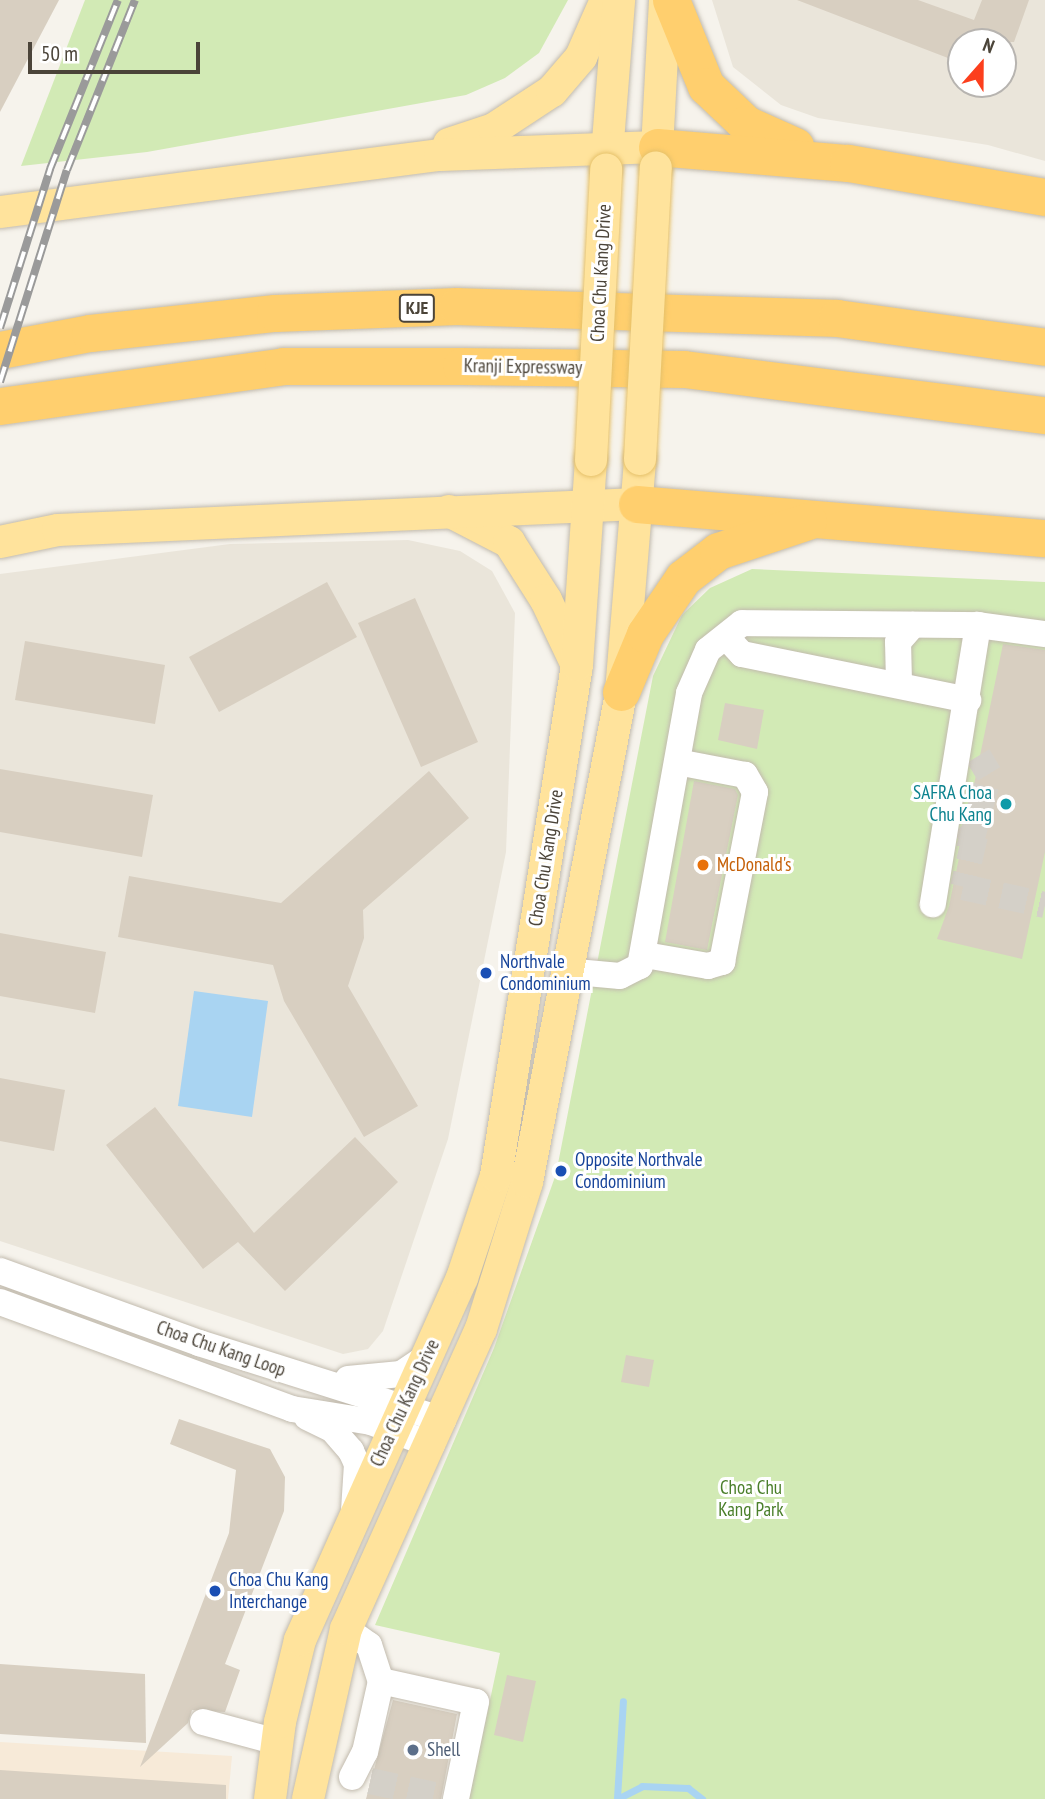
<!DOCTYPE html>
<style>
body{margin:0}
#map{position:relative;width:1045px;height:1799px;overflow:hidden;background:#f6f3ec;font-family:"PT Sans Narrow",sans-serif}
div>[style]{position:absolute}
.residential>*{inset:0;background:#eae5da}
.commercial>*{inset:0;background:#f7ead8}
.green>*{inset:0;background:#d2eab5}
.water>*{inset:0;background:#a9d4f2}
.stream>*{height:7px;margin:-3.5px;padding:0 3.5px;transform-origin:3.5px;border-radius:3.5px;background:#a9d4f2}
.building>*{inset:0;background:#d8cfc1}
.minor-tunnel>*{height:26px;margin-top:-13px;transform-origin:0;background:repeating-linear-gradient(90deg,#d4d0c8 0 26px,transparent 0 39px)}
.roads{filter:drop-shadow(0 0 2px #c2bbae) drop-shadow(0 0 2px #c2bbae)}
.minor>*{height:26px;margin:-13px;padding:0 13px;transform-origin:13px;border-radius:13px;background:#fff}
.major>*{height:32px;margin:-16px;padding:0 16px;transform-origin:16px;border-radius:16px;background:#ffe39c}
.highway>*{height:37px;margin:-18.5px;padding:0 18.5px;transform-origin:18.5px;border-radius:18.5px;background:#ffcf6e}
.rail>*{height:8px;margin-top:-4px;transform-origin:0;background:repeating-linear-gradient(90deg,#fff 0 16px,#9a9a9a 0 32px);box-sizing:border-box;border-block:2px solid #9a9a9a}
.bridges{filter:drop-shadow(0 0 2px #e6c16a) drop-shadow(0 0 2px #e6c16a)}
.major-bridge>*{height:32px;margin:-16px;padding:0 16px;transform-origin:16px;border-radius:16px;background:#ffe39c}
.dots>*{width:19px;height:19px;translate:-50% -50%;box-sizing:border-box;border:4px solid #fff;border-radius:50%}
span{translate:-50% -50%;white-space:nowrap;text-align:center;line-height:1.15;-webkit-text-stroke:6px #fff;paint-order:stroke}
.shield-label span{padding:2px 5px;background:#fff;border:2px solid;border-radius:5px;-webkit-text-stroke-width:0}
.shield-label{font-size:18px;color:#4b4439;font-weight:700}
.street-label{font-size:19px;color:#4b4439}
.culture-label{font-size:19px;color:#0d838f}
.right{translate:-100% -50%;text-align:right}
.food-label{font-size:19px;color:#c56008}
.left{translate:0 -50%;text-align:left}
.transit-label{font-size:19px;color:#164399}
.park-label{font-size:19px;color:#4a7f2a}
.service-label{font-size:19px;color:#4e5e75}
.north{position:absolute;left:947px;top:28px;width:70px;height:70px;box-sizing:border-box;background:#fff;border:2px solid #b7b4b0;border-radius:50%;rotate:21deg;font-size:19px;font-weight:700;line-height:28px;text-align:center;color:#4b4439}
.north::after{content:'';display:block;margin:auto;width:24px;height:32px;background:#fc3f1d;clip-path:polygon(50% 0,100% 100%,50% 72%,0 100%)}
.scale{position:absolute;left:28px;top:42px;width:172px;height:32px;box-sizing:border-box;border:4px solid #4b4439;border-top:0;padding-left:9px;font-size:21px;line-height:24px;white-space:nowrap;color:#4b4439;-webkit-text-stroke:5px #fff;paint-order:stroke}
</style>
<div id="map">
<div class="residential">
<div style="clip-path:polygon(evenodd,712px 0,1045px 0,1045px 161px,988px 145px,818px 118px,781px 105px,733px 67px,712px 0,961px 42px,1003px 42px,1003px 84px,961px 84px,961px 42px)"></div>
<div style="clip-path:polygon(408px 540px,460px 551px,492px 571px,515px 613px,506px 852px,448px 1139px,383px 1331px,368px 1349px,343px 1354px,0 1241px,0 574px,230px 544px)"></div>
</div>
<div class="commercial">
<div style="clip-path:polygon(0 1742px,232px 1756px,228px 1799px,0 1799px)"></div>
</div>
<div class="green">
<div style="clip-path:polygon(85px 0,568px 0,539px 53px,505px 78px,466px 95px,147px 152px,21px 166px)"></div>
<div style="clip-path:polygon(752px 569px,1045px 582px,1045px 1799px,469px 1799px,500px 1653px,375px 1625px,494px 1348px,556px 1174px,653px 676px,682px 615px,710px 588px)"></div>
</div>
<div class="water">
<div style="clip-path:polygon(194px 991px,268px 1001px,252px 1117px,178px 1106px)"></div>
</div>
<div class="stream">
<div style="left:617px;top:1798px;width:97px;rotate:-86.5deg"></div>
<div style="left:617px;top:1799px;width:28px;rotate:-27deg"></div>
<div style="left:642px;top:1786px;width:46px;rotate:2.5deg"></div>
<div style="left:688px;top:1788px;width:18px;rotate:38deg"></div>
</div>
<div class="building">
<div style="clip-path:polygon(0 0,59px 0,0 112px)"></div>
<div style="clip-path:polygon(797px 0,918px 0,974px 20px,982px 0,1029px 0,1014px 42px,961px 42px,961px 63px)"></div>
<div style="clip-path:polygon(327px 582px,357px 637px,219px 712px,189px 657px)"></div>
<div style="clip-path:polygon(415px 598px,478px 742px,421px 767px,358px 623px)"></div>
<div style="clip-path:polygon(25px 641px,165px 665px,155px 724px,15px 700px)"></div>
<div style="clip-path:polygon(1003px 644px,1045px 650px,1045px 852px,1022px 959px,937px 939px,949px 906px)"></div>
<div style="clip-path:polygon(725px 703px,764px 710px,757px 749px,718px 740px)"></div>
<div style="clip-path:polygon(0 769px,153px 795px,142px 857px,0 832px)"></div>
<div style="clip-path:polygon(429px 771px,469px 818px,363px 910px,364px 938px,348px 986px,418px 1106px,364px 1137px,284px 1001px,273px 965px,118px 937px,129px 876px,281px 903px)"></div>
<div style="clip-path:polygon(694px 781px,735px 789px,738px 795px,707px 950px,665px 942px)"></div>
<div style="clip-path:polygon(0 933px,106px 952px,95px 1013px,0 996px)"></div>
<div style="clip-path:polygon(0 1078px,65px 1090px,54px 1151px,0 1141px)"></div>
<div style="clip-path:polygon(155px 1107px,254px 1233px,355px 1137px,398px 1182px,285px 1291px,238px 1242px,203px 1269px,106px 1145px)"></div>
<div style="clip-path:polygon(626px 1355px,654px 1360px,649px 1387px,621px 1382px)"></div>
<div style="clip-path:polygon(179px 1419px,270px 1449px,285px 1477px,284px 1511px,225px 1664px,240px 1670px,225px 1712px,192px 1710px,188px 1723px,140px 1767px,229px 1533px,236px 1470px,170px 1444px)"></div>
<div style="clip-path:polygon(0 1664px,145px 1674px,146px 1743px,0 1734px)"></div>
<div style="clip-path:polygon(507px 1675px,536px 1681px,523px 1742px,494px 1735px)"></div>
<div style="clip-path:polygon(393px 1700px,457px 1714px,441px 1799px,366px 1799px)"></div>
<div style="clip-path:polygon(0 1770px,226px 1785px,226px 1799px,0 1799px)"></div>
</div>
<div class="minor-tunnel">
<div style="left:962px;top:825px;width:17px;rotate:40deg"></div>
<div style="left:975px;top:836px;width:52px;rotate:103.2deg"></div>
<div style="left:963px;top:887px;width:84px;rotate:12.4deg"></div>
<div style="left:969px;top:849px;width:78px;rotate:-75.1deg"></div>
<div style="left:989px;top:774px;width:21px;rotate:-121deg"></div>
<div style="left:370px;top:1781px;width:80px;rotate:12.3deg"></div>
</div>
<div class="roads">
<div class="minor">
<div style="left:978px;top:625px;width:68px;rotate:7.7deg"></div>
<div style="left:727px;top:638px;width:22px;rotate:47deg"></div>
<div style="left:742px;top:654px;width:231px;rotate:11.5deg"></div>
<div style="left:899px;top:682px;width:40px;rotate:-91.4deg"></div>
<div style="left:898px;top:642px;width:23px;rotate:-49deg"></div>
<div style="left:645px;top:955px;width:64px;rotate:9.9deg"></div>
<div style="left:708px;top:966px;width:15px;rotate:-16deg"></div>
<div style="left:722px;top:962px;width:173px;rotate:-79deg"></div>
<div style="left:755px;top:792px;width:20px;rotate:-120deg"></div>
<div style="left:745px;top:775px;width:69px;rotate:-169.2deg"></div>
<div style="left:565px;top:971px;width:55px;rotate:5.2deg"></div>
<div style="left:620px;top:976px;width:22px;rotate:-27deg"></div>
<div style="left:640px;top:966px;width:277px;rotate:-79.8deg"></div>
<div style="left:689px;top:693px;width:47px;rotate:-66.2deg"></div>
<div style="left:708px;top:650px;width:43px;rotate:-38.5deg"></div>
<div style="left:742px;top:623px;width:236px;rotate:0.5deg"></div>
<div style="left:978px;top:625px;width:283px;rotate:99.2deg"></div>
<div style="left:0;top:1271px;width:212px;rotate:19.9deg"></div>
<div style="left:199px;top:1343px;width:256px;rotate:17.5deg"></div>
<div style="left:0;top:1302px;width:311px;rotate:20.1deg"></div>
<div style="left:292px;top:1409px;width:80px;rotate:9.3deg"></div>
<div style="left:371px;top:1422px;width:65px;rotate:20.7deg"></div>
<div style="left:348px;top:1379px;width:53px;rotate:-5.4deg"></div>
<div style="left:401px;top:1374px;width:30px;rotate:-34deg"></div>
<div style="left:307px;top:1417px;width:28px;rotate:26deg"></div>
<div style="left:332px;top:1429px;width:29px;rotate:49deg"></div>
<div style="left:351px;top:1451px;width:14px;rotate:65deg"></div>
<div style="left:357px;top:1464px;width:47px;rotate:93.7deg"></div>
<div style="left:346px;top:1629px;width:28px;rotate:35deg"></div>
<div style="left:369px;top:1645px;width:38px;rotate:72deg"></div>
<div style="left:381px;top:1681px;width:97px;rotate:12.5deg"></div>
<div style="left:476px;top:1702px;width:99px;rotate:101.7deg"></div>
<div style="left:203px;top:1722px;width:77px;rotate:15.1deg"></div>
<div style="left:352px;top:1777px;width:28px;rotate:-63deg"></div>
<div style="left:365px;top:1752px;width:73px;rotate:-77.3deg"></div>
</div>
<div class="major">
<div style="left:449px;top:144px;width:47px;rotate:-18.4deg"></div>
<div style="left:494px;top:129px;width:69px;rotate:-33.2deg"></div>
<div style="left:552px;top:91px;width:45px;rotate:-49.5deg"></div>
<div style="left:581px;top:57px;width:62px;rotate:-66.3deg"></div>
<div style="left:606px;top:167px;width:168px;rotate:-85.5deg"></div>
<div style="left:656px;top:167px;width:167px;rotate:-86.9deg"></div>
<div style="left:0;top:212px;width:444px;rotate:-7.4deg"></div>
<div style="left:440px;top:155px;width:217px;rotate:-2.1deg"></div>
<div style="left:449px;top:511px;width:68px;rotate:27.3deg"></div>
<div style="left:509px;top:542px;width:69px;rotate:57.5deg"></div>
<div style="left:546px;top:600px;width:68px;rotate:64.6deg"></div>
<div style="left:0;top:542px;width:59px;rotate:-11.7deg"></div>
<div style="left:58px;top:530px;width:580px;rotate:-2.57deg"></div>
<div style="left:270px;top:1799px;width:78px;rotate:-82.6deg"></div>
<div style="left:280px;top:1722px;width:84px;rotate:-76.3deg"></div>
<div style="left:300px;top:1640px;width:397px;rotate:-65.9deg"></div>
<div style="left:462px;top:1278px;width:108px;rotate:-71.6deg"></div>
<div style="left:496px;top:1176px;width:517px;rotate:-80.99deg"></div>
<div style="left:577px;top:665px;width:205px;rotate:-86.1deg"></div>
<div style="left:308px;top:1799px;width:174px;rotate:-77.4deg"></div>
<div style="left:346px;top:1629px;width:329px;rotate:-65.8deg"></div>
<div style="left:481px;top:1329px;width:154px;rotate:-72.6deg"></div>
<div style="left:527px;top:1182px;width:499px;rotate:-79.1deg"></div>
<div style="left:621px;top:692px;width:234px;rotate:-85.3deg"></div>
</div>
<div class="highway">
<div style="left:671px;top:0;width:93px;rotate:67.9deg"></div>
<div style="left:706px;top:86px;width:55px;rotate:43.5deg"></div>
<div style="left:746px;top:124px;width:54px;rotate:24.2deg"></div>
<div style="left:657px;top:147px;width:192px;rotate:4.8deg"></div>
<div style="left:848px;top:163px;width:200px;rotate:9.8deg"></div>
<div style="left:0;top:350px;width:92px;rotate:-10.7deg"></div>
<div style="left:90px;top:333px;width:186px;rotate:-6.2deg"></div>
<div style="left:275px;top:313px;width:182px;rotate:-2.2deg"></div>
<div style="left:457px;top:306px;width:380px;rotate:1.8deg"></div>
<div style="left:837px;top:318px;width:210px;rotate:7.9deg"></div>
<div style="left:0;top:406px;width:286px;rotate:-8deg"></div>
<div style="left:283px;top:366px;width:178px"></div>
<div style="left:461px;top:366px;width:223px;rotate:0.8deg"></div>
<div style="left:684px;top:369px;width:364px;rotate:7.3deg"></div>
<div style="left:637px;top:504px;width:409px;rotate:4.8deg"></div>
<div style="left:621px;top:692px;width:63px;rotate:-67.5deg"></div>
<div style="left:645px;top:634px;width:68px;rotate:-55.8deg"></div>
<div style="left:683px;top:578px;width:44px;rotate:-37.6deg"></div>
<div style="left:718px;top:551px;width:95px;rotate:-18.4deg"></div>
</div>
</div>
<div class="rail">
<div style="left:0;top:328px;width:167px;rotate:-72.5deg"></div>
<div style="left:50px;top:169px;width:182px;rotate:-68.1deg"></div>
<div style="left:0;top:382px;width:222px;rotate:-72.5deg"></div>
<div style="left:67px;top:170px;width:183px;rotate:-68.2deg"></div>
</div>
<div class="bridges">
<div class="major-bridge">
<div style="left:640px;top:459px;width:292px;rotate:-86.9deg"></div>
<div style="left:591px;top:460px;width:291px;rotate:-87deg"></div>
</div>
</div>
<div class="dots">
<div style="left:1006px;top:804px;background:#0f9aa8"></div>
<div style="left:703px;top:865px;background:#e8710a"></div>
<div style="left:486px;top:973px;background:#1a4fb4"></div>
<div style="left:561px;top:1171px;background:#1a4fb4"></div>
<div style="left:215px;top:1591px;background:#1a4fb4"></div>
<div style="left:413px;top:1750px;background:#5c6f8a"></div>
</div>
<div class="shield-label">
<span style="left:417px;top:308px">KJE</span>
</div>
<div class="street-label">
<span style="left:601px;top:273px;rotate:-87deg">Choa Chu Kang Drive</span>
<span style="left:523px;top:367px;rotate:1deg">Kranji Expressway</span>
<span style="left:546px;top:858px;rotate:-81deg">Choa Chu Kang Drive</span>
<span style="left:221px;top:1349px;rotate:19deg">Choa Chu Kang Loop</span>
<span style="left:405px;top:1403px;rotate:-65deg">Choa Chu Kang Drive</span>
</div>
<div class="culture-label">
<span class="right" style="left:992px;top:804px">SAFRA Choa<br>Chu Kang</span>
</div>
<div class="food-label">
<span class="left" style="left:717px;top:865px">McDonald's</span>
</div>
<div class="transit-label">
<span class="left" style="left:500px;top:973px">Northvale<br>Condominium</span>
<span class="left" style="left:575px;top:1171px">Opposite Northvale<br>Condominium</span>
<span class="left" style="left:229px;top:1591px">Choa Chu Kang<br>Interchange</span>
</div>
<div class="park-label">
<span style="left:751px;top:1499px">Choa Chu<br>Kang Park</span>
</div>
<div class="service-label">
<span class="left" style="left:427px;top:1750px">Shell</span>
</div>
<div class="north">N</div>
<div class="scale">50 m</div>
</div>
